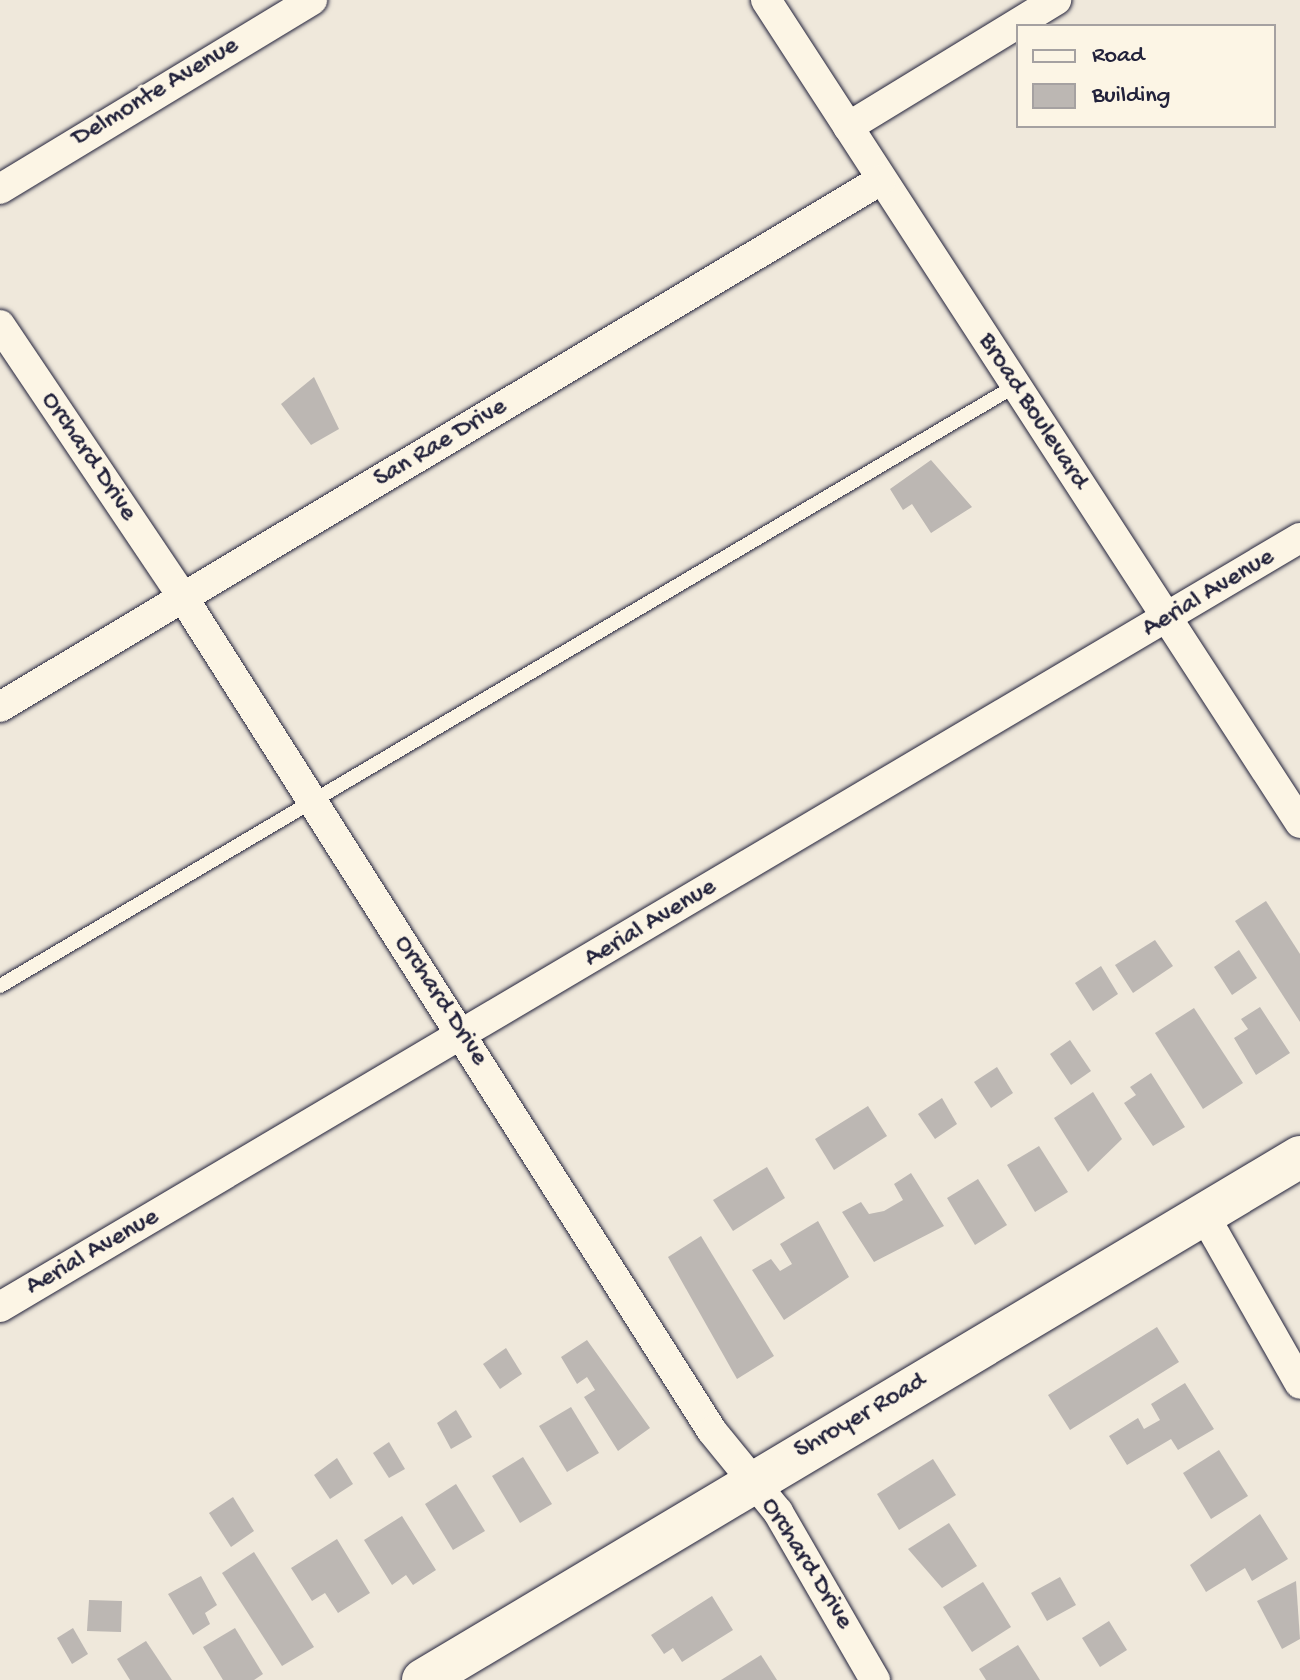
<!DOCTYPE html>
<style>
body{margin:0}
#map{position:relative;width:1300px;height:1680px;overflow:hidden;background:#efe8db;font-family:"Gochi Hand",sans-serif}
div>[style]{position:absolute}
.building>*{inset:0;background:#bcb7b3}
.roads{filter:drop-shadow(0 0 2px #22223b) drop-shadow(0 0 2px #22223b)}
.service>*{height:14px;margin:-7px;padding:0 7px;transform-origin:7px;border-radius:7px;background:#fcf5e5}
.minor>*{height:30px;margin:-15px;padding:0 15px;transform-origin:15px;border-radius:15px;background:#fcf5e5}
.secondary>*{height:42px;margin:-21px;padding:0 21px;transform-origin:21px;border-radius:21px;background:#fcf5e5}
span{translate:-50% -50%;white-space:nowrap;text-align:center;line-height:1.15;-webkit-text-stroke:6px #fcf5e5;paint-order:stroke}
.street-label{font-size:26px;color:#22223b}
.legend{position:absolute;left:1016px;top:24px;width:260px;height:104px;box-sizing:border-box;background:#fcf5e5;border:2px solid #a5a1a1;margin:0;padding:10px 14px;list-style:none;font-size:24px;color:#22223b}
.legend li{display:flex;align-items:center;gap:16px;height:40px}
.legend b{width:40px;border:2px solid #a5a1a1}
</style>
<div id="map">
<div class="building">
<div style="clip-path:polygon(314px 377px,339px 429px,311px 445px,281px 404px)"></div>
<div style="clip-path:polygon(931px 460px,972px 507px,931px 533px,912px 504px,903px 510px,890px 489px)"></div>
<div style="clip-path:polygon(1266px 901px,1300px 954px,1300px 1022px,1235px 921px)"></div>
<div style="clip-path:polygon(1155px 940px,1173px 966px,1133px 993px,1115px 965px)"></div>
<div style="clip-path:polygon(1239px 950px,1257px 978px,1232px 995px,1214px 967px)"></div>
<div style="clip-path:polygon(1101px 966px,1118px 994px,1093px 1011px,1075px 983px)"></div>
<div style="clip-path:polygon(1260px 1007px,1290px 1053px,1256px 1075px,1234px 1038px,1248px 1029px,1241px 1019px)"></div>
<div style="clip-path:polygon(1194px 1008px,1243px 1083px,1203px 1109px,1155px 1033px)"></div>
<div style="clip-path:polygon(1070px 1040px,1091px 1071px,1071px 1085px,1050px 1054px)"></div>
<div style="clip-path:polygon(997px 1067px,1013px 1093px,991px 1108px,974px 1082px)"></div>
<div style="clip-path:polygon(1151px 1073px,1185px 1127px,1153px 1146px,1124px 1103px,1136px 1095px,1130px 1087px)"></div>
<div style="clip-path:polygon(1093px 1092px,1122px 1139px,1088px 1172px,1054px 1118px)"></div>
<div style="clip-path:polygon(942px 1098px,957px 1124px,935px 1139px,918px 1114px)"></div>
<div style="clip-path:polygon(868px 1106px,887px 1136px,834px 1170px,815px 1139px)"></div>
<div style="clip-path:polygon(1039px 1146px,1068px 1192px,1035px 1212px,1007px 1165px)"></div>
<div style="clip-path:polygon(767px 1167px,785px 1198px,733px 1231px,713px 1200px)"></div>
<div style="clip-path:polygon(911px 1173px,944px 1226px,874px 1262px,842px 1212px,861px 1202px,869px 1214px,884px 1211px,903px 1200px,894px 1184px)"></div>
<div style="clip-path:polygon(978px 1179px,1007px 1225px,975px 1245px,947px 1198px)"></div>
<div style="clip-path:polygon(818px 1221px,849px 1277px,784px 1320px,752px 1270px,771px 1259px,780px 1271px,792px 1264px,780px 1244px)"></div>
<div style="clip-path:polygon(701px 1236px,774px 1356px,737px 1379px,668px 1257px)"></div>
<div style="clip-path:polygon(1157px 1327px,1179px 1362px,1070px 1430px,1048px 1395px)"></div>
<div style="clip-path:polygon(587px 1340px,650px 1428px,618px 1451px,584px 1397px,595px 1390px,587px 1377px,577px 1384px,561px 1357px)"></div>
<div style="clip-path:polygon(506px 1348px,522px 1374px,500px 1389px,483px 1364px)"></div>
<div style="clip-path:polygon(1185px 1383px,1214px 1429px,1178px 1450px,1171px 1439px,1127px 1465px,1109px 1436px,1138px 1418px,1144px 1429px,1160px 1420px,1151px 1404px)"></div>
<div style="clip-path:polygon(571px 1407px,599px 1453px,567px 1472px,539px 1426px)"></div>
<div style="clip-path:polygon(456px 1410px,472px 1437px,451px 1449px,437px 1423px)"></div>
<div style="clip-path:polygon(389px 1442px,405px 1469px,389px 1478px,373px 1453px)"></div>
<div style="clip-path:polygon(1219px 1450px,1248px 1496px,1211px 1519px,1183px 1473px)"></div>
<div style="clip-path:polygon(523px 1457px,552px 1504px,520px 1523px,492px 1476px)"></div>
<div style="clip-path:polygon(337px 1458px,353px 1484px,330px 1499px,314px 1475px)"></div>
<div style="clip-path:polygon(933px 1459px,956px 1495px,899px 1530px,877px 1494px)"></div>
<div style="clip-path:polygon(456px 1484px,485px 1531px,453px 1550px,425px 1504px)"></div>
<div style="clip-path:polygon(233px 1497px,254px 1531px,231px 1547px,209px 1513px)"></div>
<div style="clip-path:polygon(1260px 1514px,1288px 1559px,1252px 1581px,1245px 1568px,1206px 1592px,1190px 1565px)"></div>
<div style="clip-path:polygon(402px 1516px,436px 1570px,413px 1585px,406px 1575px,392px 1585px,364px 1540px)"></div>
<div style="clip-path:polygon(949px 1523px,977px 1566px,942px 1588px,908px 1549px)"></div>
<div style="clip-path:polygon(337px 1539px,370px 1593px,338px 1613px,325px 1593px,312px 1601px,291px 1568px)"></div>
<div style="clip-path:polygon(254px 1552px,314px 1647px,282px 1666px,222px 1573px)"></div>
<div style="clip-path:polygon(201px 1576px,217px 1605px,205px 1613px,210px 1624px,193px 1635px,168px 1594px)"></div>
<div style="clip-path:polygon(1060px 1577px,1076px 1605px,1047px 1621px,1031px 1593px)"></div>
<div style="clip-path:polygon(1296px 1581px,1300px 1639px,1282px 1649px,1257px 1601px)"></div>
<div style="clip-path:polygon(983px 1582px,1011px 1627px,972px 1652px,943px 1607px)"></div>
<div style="clip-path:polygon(712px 1596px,733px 1630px,682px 1662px,673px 1648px,664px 1654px,651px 1635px)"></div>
<div style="clip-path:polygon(89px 1600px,122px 1601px,121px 1632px,87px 1631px)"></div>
<div style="clip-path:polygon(1109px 1621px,1127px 1650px,1100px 1667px,1082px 1638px)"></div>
<div style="clip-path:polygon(73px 1628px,88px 1654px,72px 1664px,57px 1638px)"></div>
<div style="clip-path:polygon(235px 1628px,263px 1674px,254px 1680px,223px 1680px,203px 1647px)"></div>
<div style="clip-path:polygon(146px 1641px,172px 1680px,130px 1680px,117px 1659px)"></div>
<div style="clip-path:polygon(1018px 1645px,1040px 1680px,986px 1680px,979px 1669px)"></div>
<div style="clip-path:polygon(761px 1655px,777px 1680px,721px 1680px)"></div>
</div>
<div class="roads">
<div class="service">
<div style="left:0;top:986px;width:1179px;rotate:-30.59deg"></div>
</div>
<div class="minor">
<div style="left:766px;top:0;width:981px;rotate:57.02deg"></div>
<div style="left:848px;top:127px;width:244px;rotate:-31.4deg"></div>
<div style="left:0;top:189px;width:365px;rotate:-31.2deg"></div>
<div style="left:0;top:325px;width:330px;rotate:56.1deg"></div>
<div style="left:184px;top:599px;width:985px;rotate:57.6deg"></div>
<div style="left:712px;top:1431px;width:104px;rotate:50.8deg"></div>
<div style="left:778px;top:1512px;width:194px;rotate:60deg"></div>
<div style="left:0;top:707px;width:1027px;rotate:-30.89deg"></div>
<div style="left:1204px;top:1215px;width:194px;rotate:60.4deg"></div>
<div style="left:0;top:1307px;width:1510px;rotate:-30.61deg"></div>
</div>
<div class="secondary">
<div style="left:423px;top:1680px;width:1021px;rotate:-30.81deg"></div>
</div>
</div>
<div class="street-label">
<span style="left:156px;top:93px;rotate:-31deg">Delmonte Avenue</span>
<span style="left:1032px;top:412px;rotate:57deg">Broad Boulevard</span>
<span style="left:441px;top:444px;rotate:-31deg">San Rae Drive</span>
<span style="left:88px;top:457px;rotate:56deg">Orchard Drive</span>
<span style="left:1209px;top:594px;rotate:-31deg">Aerial Avenue</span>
<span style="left:651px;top:924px;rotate:-31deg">Aerial Avenue</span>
<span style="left:440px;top:1001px;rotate:57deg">Orchard Drive</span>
<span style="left:93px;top:1253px;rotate:-30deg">Aerial Avenue</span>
<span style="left:861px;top:1417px;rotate:-30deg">Shroyer Road</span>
<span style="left:806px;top:1564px;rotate:58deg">Orchard Drive</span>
</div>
<ul class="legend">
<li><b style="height:10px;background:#fcf5e5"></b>Road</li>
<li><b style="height:22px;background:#bcb7b3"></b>Building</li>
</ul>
</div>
